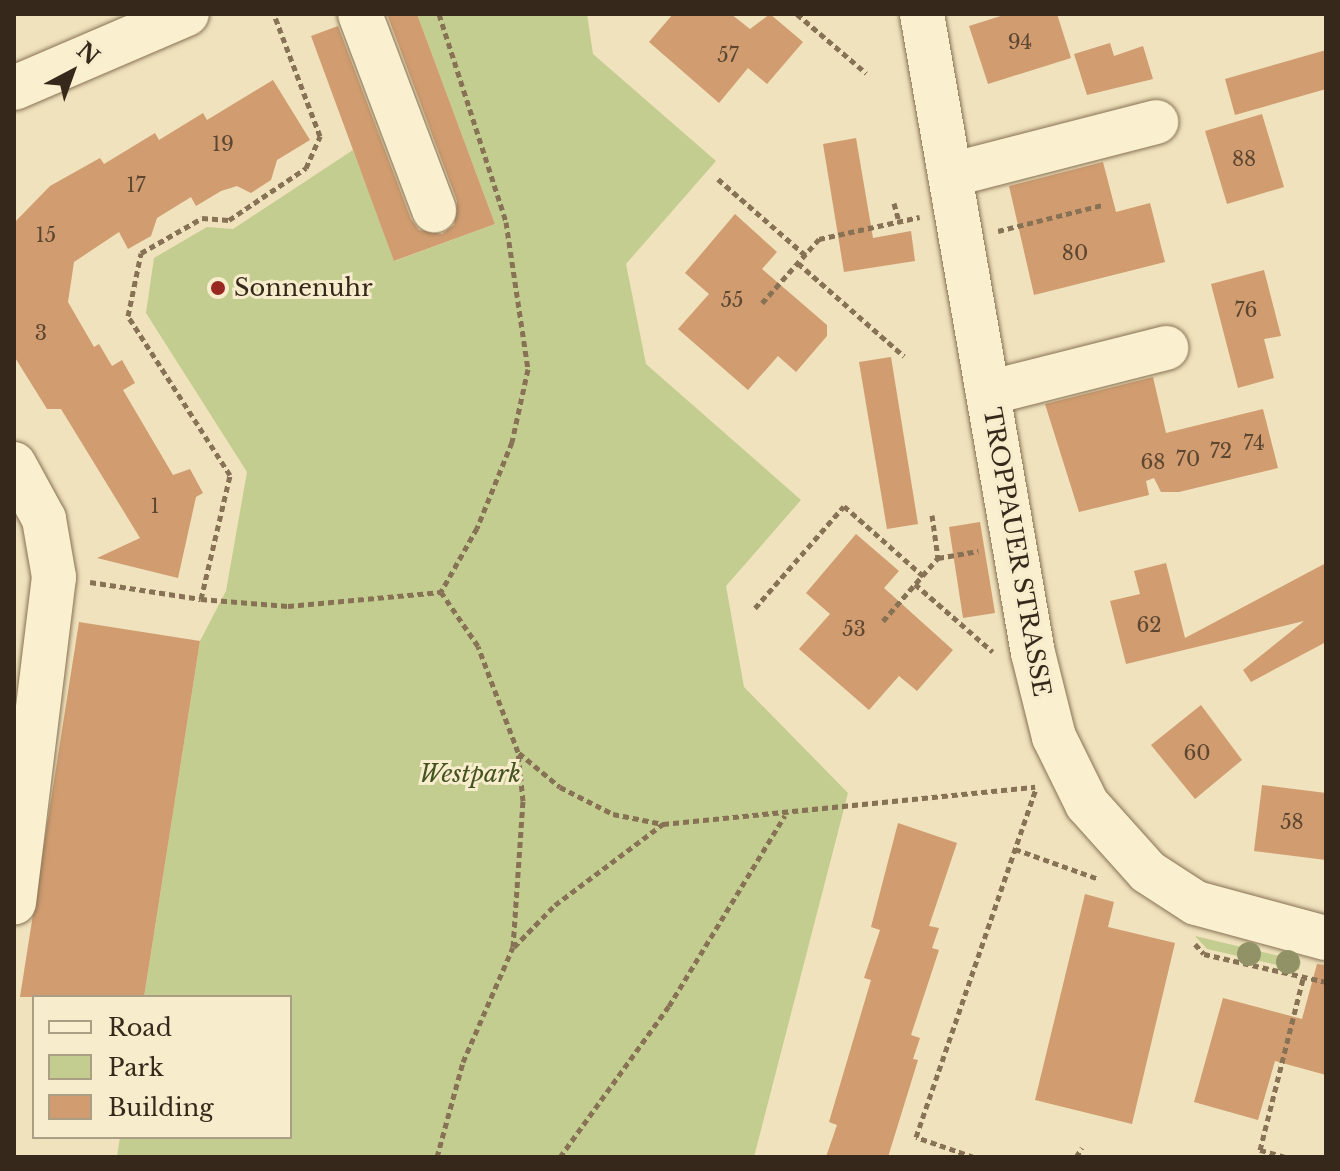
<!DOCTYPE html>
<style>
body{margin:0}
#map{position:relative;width:1340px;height:1171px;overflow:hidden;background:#efe2bc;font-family:"Libre Baskerville",serif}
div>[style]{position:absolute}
.green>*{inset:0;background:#c4cd90}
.building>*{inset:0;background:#d09c70}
.path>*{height:5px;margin-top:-2.5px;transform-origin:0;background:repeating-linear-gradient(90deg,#877255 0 6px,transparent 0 10px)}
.roads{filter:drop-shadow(0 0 2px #877255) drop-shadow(0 0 2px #877255)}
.minor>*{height:44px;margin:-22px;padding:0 22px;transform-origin:22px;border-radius:22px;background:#faefcf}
.trees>*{width:24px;height:24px;margin:-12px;border-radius:50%;background:#919366}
.dots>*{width:22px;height:22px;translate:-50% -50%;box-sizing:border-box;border:4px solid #f7eccc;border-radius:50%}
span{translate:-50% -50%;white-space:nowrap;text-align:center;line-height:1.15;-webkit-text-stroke:6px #f7eccc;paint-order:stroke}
.number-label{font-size:20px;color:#5c4630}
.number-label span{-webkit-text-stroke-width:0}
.poi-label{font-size:24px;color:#36291b}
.left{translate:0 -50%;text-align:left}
.street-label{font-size:24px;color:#36291b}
.park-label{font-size:24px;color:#445320;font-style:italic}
.frame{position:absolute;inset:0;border:16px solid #36291b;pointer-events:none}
.legend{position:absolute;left:32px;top:995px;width:260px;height:144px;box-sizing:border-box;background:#f7eccc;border:2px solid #aa9e85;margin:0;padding:10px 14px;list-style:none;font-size:24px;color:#36291b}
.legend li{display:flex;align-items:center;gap:16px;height:40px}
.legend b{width:40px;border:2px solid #aa9e85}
.north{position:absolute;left:32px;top:32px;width:80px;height:80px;-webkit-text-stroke:6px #f7eccc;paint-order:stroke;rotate:41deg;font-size:22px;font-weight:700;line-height:32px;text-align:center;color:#36291b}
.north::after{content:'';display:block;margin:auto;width:28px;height:36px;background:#36291b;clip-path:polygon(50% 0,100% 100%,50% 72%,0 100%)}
</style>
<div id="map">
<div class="green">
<div style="clip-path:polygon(417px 14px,587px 14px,593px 54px,716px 161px,626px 264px,646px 364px,801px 500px,726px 586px,744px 687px,848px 793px,754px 1157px,117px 1157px,120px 1137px,290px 1137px,290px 997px,144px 997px,200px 641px,226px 591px,247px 472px,146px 313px,154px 258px,207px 227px,233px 229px,353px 150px,395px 261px,495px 224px)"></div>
<div style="clip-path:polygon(1195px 936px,1301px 961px,1299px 970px,1207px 949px)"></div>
</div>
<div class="building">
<div style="clip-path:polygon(387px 14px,417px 14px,495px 224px,394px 261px,311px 36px,338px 26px,411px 219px,419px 230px,442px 234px,454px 225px,457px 201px)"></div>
<div style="clip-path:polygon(673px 14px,731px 14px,750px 29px,770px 14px,803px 42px,767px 84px,748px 68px,719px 103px,649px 42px)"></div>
<div style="clip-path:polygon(1007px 14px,1057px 14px,1071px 58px,988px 84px,969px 26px)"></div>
<div style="clip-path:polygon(1110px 43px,1114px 56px,1143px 46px,1153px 79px,1087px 95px,1074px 54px)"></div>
<div style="clip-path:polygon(1326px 50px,1326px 89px,1235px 115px,1225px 79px)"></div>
<div style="clip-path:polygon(273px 80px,310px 140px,277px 160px,271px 180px,251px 193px,237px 186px,221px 191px,196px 206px,191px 197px,157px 218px,151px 236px,128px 249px,119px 232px,74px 262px,68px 302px,94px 347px,99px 344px,112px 366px,122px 360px,135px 383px,123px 390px,173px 475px,190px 469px,203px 493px,196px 497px,178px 578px,97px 558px,140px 538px,61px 409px,47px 409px,14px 356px,14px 223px,50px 186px,100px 158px,104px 164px,155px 133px,159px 140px,203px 113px,207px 120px)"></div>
<div style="clip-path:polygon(1262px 114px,1284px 187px,1227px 204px,1205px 131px)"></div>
<div style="clip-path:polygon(856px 138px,873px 238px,911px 231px,915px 261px,844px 272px,823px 144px)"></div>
<div style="clip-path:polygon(1103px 162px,1116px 212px,1150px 203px,1165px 262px,1034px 295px,1009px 186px)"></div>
<div style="clip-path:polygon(735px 214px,777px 252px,762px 269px,827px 325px,827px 336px,796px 372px,778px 356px,748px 390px,678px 329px,709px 294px,685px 273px)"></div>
<div style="clip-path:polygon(1264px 270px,1281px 336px,1264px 339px,1274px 378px,1238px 388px,1211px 284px)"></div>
<div style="clip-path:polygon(891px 357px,918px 524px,887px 529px,859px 362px)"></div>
<div style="clip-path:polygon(1153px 377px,1166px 433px,1263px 409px,1278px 468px,1179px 492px,1161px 492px,1154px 478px,1146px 481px,1149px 495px,1079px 512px,1045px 404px)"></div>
<div style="clip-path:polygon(980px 522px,995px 613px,963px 618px,949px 527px)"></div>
<div style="clip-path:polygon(856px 534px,899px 571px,884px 588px,953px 650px,917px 691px,899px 676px,869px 710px,799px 649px,830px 614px,806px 593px)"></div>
<div style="clip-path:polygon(1166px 563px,1185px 638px,1326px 563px,1326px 642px,1251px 682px,1243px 670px,1304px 621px,1126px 664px,1110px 601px,1140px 594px,1134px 571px)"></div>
<div style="clip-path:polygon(79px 622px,200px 641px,144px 997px,20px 997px)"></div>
<div style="clip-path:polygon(1201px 705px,1242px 760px,1195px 799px,1151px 745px)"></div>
<div style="clip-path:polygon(1262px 785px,1326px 793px,1326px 860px,1254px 851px)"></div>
<div style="clip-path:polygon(898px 823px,957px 843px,929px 926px,939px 928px,932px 948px,939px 950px,911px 1035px,920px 1038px,913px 1059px,918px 1060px,888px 1157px,826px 1157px,837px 1125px,829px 1122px,871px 980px,864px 978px,880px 930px,871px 927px)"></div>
<div style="clip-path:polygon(1085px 894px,1114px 902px,1108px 927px,1175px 943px,1132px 1124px,1035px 1100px)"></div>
<div style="clip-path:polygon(1317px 964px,1326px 965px,1326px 1075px,1275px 1061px,1258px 1120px,1194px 1102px,1223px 998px,1302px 1019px)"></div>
</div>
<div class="path">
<div style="left:439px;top:14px;width:219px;rotate:72.1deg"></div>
<div style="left:506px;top:222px;width:149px;rotate:81.5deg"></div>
<div style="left:528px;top:369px;width:75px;rotate:102.4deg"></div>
<div style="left:512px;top:442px;width:93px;rotate:112.1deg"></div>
<div style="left:477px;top:528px;width:73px;rotate:119.4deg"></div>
<div style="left:797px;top:14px;width:91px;rotate:40.5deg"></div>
<div style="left:718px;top:179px;width:116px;rotate:41.1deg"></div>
<div style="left:894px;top:203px;width:20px;rotate:75deg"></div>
<div style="left:998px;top:231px;width:107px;rotate:-14deg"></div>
<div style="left:798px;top:263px;width:141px;rotate:41.3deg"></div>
<div style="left:762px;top:303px;width:86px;rotate:-48.3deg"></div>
<div style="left:819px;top:239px;width:103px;rotate:-12.3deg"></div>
<div style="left:932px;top:515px;width:43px;rotate:82.1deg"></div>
<div style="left:90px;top:582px;width:112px;rotate:8.7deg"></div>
<div style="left:201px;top:599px;width:127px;rotate:-76.8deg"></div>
<div style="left:230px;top:475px;width:189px;rotate:-122.7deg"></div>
<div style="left:128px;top:316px;width:64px;rotate:-78.3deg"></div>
<div style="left:141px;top:253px;width:70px;rotate:-29.8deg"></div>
<div style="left:202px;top:218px;width:27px;rotate:4deg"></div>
<div style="left:229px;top:220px;width:93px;rotate:-34deg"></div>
<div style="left:306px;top:168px;width:35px;rotate:-66deg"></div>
<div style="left:320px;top:136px;width:130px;rotate:-110.7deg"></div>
<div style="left:915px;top:584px;width:103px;rotate:41.1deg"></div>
<div style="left:201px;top:599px;width:87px;rotate:4.6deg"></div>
<div style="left:288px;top:606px;width:154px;rotate:-5.2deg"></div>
<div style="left:755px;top:608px;width:135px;rotate:-48.9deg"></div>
<div style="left:844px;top:506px;width:106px;rotate:41.5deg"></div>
<div style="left:883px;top:621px;width:84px;rotate:-48.9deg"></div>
<div style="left:938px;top:558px;width:41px;rotate:-9.9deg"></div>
<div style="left:519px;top:753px;width:53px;rotate:39.7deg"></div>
<div style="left:560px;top:787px;width:59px;rotate:27deg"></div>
<div style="left:613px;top:814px;width:51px;rotate:11.3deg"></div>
<div style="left:663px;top:824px;width:374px;rotate:-5.7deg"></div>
<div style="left:1015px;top:849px;width:89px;rotate:19.7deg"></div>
<div style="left:1195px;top:944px;width:13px;rotate:48deg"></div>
<div style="left:1204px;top:954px;width:125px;rotate:12.9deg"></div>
<div style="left:514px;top:947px;width:59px;rotate:-45.7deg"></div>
<div style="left:555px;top:905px;width:135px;rotate:-36.9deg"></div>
<div style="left:437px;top:1157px;width:98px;rotate:-74.7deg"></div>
<div style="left:463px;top:1062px;width:125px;rotate:-66.5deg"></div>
<div style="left:513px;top:947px;width:146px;rotate:-86.1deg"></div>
<div style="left:523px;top:801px;width:49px;rotate:-95.8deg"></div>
<div style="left:518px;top:752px;width:113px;rotate:-110.7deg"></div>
<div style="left:478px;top:646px;width:65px;rotate:-124.4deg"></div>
<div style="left:560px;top:1157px;width:186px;rotate:-54.2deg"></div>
<div style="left:669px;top:1006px;width:223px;rotate:-58.7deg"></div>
<div style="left:974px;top:1157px;width:61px;rotate:-161deg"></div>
<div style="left:916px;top:1137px;width:369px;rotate:-71deg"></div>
<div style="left:1076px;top:1157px;width:11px;rotate:-56deg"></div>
<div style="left:1285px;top:1157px;width:26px;rotate:-164deg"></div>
<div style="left:1260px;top:1150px;width:180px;rotate:-75.9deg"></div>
</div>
<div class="roads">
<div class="minor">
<div style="left:360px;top:14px;width:210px;rotate:69.3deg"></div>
<div style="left:922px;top:14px;width:649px;rotate:80.15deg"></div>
<div style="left:1033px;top:653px;width:87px;rotate:76deg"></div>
<div style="left:1054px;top:737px;width:75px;rotate:63.8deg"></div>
<div style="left:1087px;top:804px;width:91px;rotate:48.1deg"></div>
<div style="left:1148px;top:872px;width:57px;rotate:32.9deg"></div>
<div style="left:1196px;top:903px;width:135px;rotate:15.1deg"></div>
<div style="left:14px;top:88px;width:188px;rotate:-23.2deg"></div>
<div style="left:950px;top:175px;width:213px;rotate:-14.4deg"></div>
<div style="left:988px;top:393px;width:184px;rotate:-14.2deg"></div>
<div style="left:14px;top:464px;width:63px;rotate:61.4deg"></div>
<div style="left:44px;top:519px;width:59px;rotate:80.2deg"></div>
<div style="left:54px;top:577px;width:328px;rotate:97deg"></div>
</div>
</div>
<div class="trees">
<div style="left:1249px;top:954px"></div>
<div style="left:1288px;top:962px"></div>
</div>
<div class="dots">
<div style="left:218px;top:288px;background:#992722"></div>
</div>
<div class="number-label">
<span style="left:1020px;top:42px">94</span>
<span style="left:728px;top:55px">57</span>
<span style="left:223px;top:144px">19</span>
<span style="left:1244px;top:159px">88</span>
<span style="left:136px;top:185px">17</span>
<span style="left:46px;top:235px">15</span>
<span style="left:1075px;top:253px">80</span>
<span style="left:732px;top:300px">55</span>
<span style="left:1246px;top:310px">76</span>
<span style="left:41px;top:333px">3</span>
<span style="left:1254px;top:443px">74</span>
<span style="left:1221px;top:451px">72</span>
<span style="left:1188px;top:459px">70</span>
<span style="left:1153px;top:462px">68</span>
<span style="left:155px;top:506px">1</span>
<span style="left:1149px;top:625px">62</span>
<span style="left:854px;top:629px">53</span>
<span style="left:1197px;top:753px">60</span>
<span style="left:1292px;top:822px">58</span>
</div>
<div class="poi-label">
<span class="left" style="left:234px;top:288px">Sonnenuhr</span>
</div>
<div class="street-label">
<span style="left:1017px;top:552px;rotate:80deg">TROPPAUER STRASSE</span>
</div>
<div class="park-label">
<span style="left:470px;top:774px">Westpark</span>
</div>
<div class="frame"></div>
<ul class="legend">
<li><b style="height:10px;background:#faefcf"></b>Road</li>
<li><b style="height:22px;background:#c4cd90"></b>Park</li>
<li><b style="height:22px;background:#d09c70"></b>Building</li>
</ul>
<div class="north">N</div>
</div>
